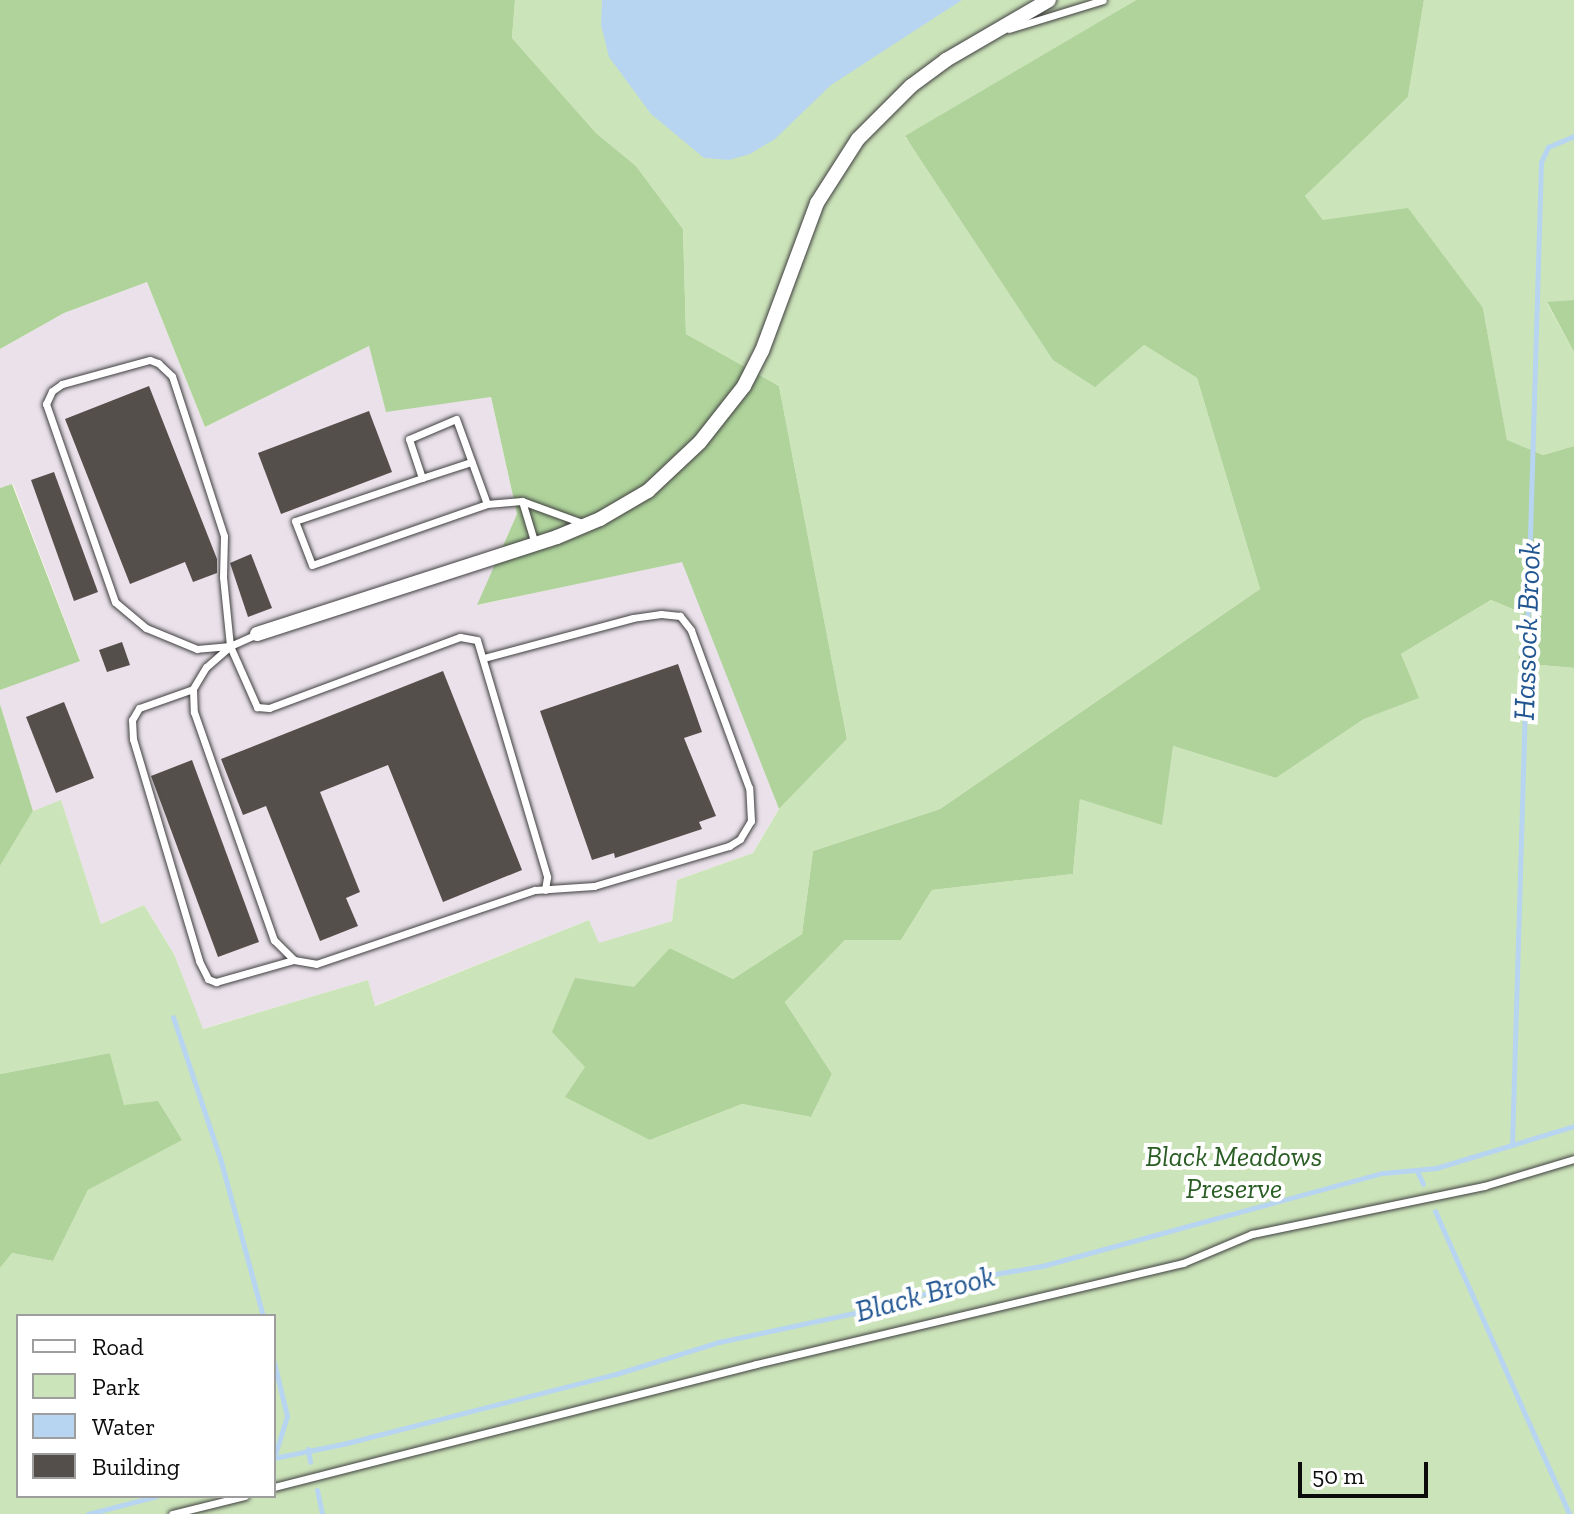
<!DOCTYPE html>
<style>
body{margin:0}
#map{position:relative;width:1574px;height:1514px;overflow:hidden;background:#fdfced;font-family:"Zilla Slab",serif}
div>[style]{position:absolute}
.industrial>*{inset:0;background:#eae1ea}
.green>*{inset:0;background:#cce4ba}
.forest>*{inset:0;background:#afd39b}
.water>*{inset:0;background:#b7d5f0}
.stream>*{height:5px;margin:-2.5px;padding:0 2.5px;transform-origin:2.5px;border-radius:2.5px;background:#b7d5f0}
.building>*{inset:0;background:#544f4a}
.roads{filter:drop-shadow(0 0 2px #3f3f3f) drop-shadow(0 0 2px #3f3f3f)}
.service>*{height:7px;margin:-3.5px;padding:0 3.5px;transform-origin:3.5px;border-radius:3.5px;background:#fff}
.minor>*{height:14px;margin:-7px;padding:0 7px;transform-origin:7px;border-radius:7px;background:#fff}
span{translate:-50% -50%;white-space:nowrap;text-align:center;line-height:1.15;-webkit-text-stroke:8px #fff;paint-order:stroke}
.park-label{font-size:28px;color:#2a5d23;font-style:italic}
.water-label{font-size:30px;color:#225691;font-style:italic}
.legend{position:absolute;left:16px;top:1314px;width:260px;height:184px;box-sizing:border-box;background:#fff;border:2px solid #9e9e9e;margin:0;padding:10px 14px;list-style:none;font-size:24px;color:#0c0c0c}
.legend li{display:flex;align-items:center;gap:16px;height:40px}
.legend b{width:40px;border:2px solid #9e9e9e}
.scale{position:absolute;left:1298px;top:1462px;width:130px;height:36px;box-sizing:border-box;border:4px solid #0c0c0c;border-top:0;padding-left:10px;font-size:24px;line-height:28px;white-space:nowrap;color:#0c0c0c;-webkit-text-stroke:6px #fff;paint-order:stroke}
</style>
<div id="map">
<div class="industrial">
<div style="clip-path:polygon(147px 282px,205px 427px,369px 346px,386px 411px,491px 397px,517px 514px,478px 605px,683px 561px,779px 809px,753px 853px,677px 880px,672px 921px,599px 944px,589px 920px,374px 1006px,368px 980px,202px 1029px,174px 954px,144px 905px,101px 924px,61px 801px,33px 811px,0 704px,0 690px,80px 660px,13px 484px,0 488px,0 349px,64px 313px)"></div>
</div>
<div class="green">
<div style="clip-path:polygon(evenodd,515px 0,1136px 0,905px 137px,1095px 386px,1144px 345px,1197px 378px,1260px 589px,940px 809px,813px 851px,802px 934px,733px 979px,670px 948px,585px 1067px,650px 1140px,742px 1104px,811px 1117px,832px 1074px,785px 1002px,845px 940px,901px 940px,932px 890px,1073px 874px,1080px 799px,1173px 746px,1276px 778px,1364px 719px,1418px 698px,1401px 654px,1491px 600px,1522px 613px,1518px 663px,1574px 668px,1574px 1514px,0 1514px,0 1268px,12px 1253px,53px 1261px,88px 1190px,182px 1139px,124px 1106px,110px 1053px,0 1074px,0 866px,33px 811px,61px 800px,101px 924px,144px 905px,174px 954px,203px 1029px,368px 980px,375px 1006px,589px 920px,599px 943px,672px 921px,677px 880px,753px 853px,779px 809px,847px 739px,779px 386px,686px 334px,683px 229px,636px 166px,596px 133px,512px 38px,515px 0,18px 1316px,274px 1316px,274px 1496px,18px 1496px,18px 1316px)"></div>
<div style="clip-path:polygon(1424px 0,1574px 0,1574px 300px,1547px 303px,1574px 352px,1574px 446px,1543px 455px,1507px 441px,1483px 308px,1323px 220px,1305px 196px,1408px 97px)"></div>
</div>
<div class="forest">
<div style="clip-path:polygon(0 0,515px 0,512px 38px,596px 133px,636px 166px,683px 229px,686px 334px,779px 386px,847px 739px,779px 809px,682px 562px,477px 605px,517px 514px,491px 397px,386px 412px,369px 346px,205px 427px,147px 282px,64px 313px,0 349px)"></div>
<div style="clip-path:polygon(1136px 0,1424px 0,1408px 97px,1305px 196px,1323px 220px,1408px 208px,1483px 308px,1507px 440px,1543px 455px,1574px 446px,1574px 668px,1518px 663px,1522px 613px,1491px 600px,1401px 654px,1419px 698px,1364px 719px,1276px 778px,1173px 746px,1162px 825px,1080px 799px,1073px 874px,932px 890px,901px 940px,845px 940px,785px 1002px,832px 1074px,811px 1117px,742px 1104px,650px 1140px,565px 1097px,585px 1067px,552px 1032px,575px 978px,634px 987px,670px 948px,733px 979px,802px 934px,813px 851px,940px 809px,1260px 589px,1197px 378px,1144px 345px,1095px 387px,1053px 360px,905px 136px)"></div>
<div style="clip-path:polygon(1574px 300px,1574px 352px,1547px 302px)"></div>
<div style="clip-path:polygon(12px 484px,80px 661px,0 690px,0 488px)"></div>
<div style="clip-path:polygon(0 704px,33px 811px,0 866px)"></div>
<div style="clip-path:polygon(110px 1053px,124px 1105px,158px 1101px,182px 1140px,88px 1190px,53px 1261px,12px 1253px,0 1268px,0 1074px)"></div>
</div>
<div class="water">
<div style="clip-path:polygon(602px 0,962px 0,831px 85px,775px 139px,750px 154px,729px 160px,704px 158px,651px 114px,609px 57px,601px 25px)"></div>
</div>
<div class="stream">
<div style="left:173px;top:1017px;width:149px;rotate:71.6deg"></div>
<div style="left:220px;top:1158px;width:164px;rotate:74.8deg"></div>
<div style="left:1512px;top:1145px;width:983px;rotate:-88.31deg"></div>
<div style="left:1541px;top:162px;width:17px;rotate:-65deg"></div>
<div style="left:1548px;top:147px;width:28px;rotate:-23deg"></div>
<div style="left:1417px;top:1171px;width:14px;rotate:65deg"></div>
<div style="left:1435px;top:1211px;width:331px;rotate:66.1deg"></div>
<div style="left:274px;top:1362px;width:56px;rotate:76.5deg"></div>
<div style="left:287px;top:1416px;width:44px;rotate:107.2deg"></div>
<div style="left:308px;top:1449px;width:13px;rotate:81deg"></div>
<div style="left:274px;top:1458px;width:70px;rotate:-11.5deg"></div>
<div style="left:343px;top:1444px;width:282px;rotate:-14.4deg"></div>
<div style="left:616px;top:1374px;width:108px;rotate:-17.3deg"></div>
<div style="left:719px;top:1342px;width:181px;rotate:-12.1deg"></div>
<div style="left:896px;top:1304px;width:73px;rotate:-19.9deg"></div>
<div style="left:965px;top:1279px;width:78px;rotate:-9.6deg"></div>
<div style="left:1042px;top:1266px;width:353px;rotate:-15.3deg"></div>
<div style="left:1383px;top:1173px;width:53px;rotate:-5.4deg"></div>
<div style="left:1436px;top:1168px;width:144px;rotate:-16.9deg"></div>
<div style="left:317px;top:1490px;width:25px;rotate:78deg"></div>
<div style="left:88px;top:1514px;width:71px;rotate:-14.6deg"></div>
</div>
<div class="building">
<div style="clip-path:polygon(149px 386px,217px 559px,217px 573px,193px 582px,185px 562px,130px 584px,65px 419px)"></div>
<div style="clip-path:polygon(369px 411px,392px 472px,281px 514px,258px 453px)"></div>
<div style="clip-path:polygon(54px 472px,98px 592px,74px 601px,31px 480px)"></div>
<div style="clip-path:polygon(251px 554px,272px 608px,248px 617px,230px 563px)"></div>
<div style="clip-path:polygon(122px 642px,130px 665px,107px 672px,99px 650px)"></div>
<div style="clip-path:polygon(678px 664px,702px 732px,684px 738px,716px 816px,699px 822px,702px 829px,615px 858px,614px 853px,592px 860px,540px 711px)"></div>
<div style="clip-path:polygon(443px 671px,522px 870px,443px 902px,388px 765px,320px 792px,360px 892px,346px 898px,358px 926px,320px 941px,266px 806px,243px 815px,221px 759px)"></div>
<div style="clip-path:polygon(64px 702px,94px 778px,56px 793px,26px 717px)"></div>
<div style="clip-path:polygon(192px 760px,259px 942px,218px 957px,151px 776px)"></div>
</div>
<div class="roads">
<div class="service">
<div style="left:1009px;top:29px;width:98px;rotate:-17.1deg"></div>
<div style="left:422px;top:478px;width:52px;rotate:-18.1deg"></div>
<div style="left:487px;top:504px;width:90px;rotate:-110deg"></div>
<div style="left:456px;top:419px;width:51px;rotate:156.9deg"></div>
<div style="left:409px;top:439px;width:41px;rotate:71.6deg"></div>
<div style="left:422px;top:478px;width:134px;rotate:161.3deg"></div>
<div style="left:295px;top:521px;width:47px;rotate:68.9deg"></div>
<div style="left:312px;top:565px;width:185px;rotate:-19.2deg"></div>
<div style="left:487px;top:504px;width:35px;rotate:-5deg"></div>
<div style="left:535px;top:544px;width:45px;rotate:-106.8deg"></div>
<div style="left:522px;top:501px;width:67px;rotate:20.1deg"></div>
<div style="left:257px;top:634px;width:30px;rotate:156deg"></div>
<div style="left:230px;top:646px;width:33px;rotate:175deg"></div>
<div style="left:197px;top:649px;width:55px;rotate:-157.6deg"></div>
<div style="left:146px;top:628px;width:40px;rotate:-140deg"></div>
<div style="left:115px;top:602px;width:210px;rotate:-109.2deg"></div>
<div style="left:46px;top:404px;width:14px;rotate:-65deg"></div>
<div style="left:52px;top:391px;width:12px;rotate:-35deg"></div>
<div style="left:62px;top:384px;width:91px;rotate:-15.3deg"></div>
<div style="left:150px;top:360px;width:9px;rotate:21deg"></div>
<div style="left:158px;top:363px;width:19px;rotate:43deg"></div>
<div style="left:172px;top:376px;width:168px;rotate:72deg"></div>
<div style="left:224px;top:536px;width:41px;rotate:91.4deg"></div>
<div style="left:223px;top:577px;width:69px;rotate:84.2deg"></div>
<div style="left:230px;top:646px;width:67px;rotate:66.1deg"></div>
<div style="left:257px;top:707px;width:12px;rotate:5deg"></div>
<div style="left:269px;top:708px;width:204px;rotate:-20.4deg"></div>
<div style="left:460px;top:637px;width:17px;rotate:10deg"></div>
<div style="left:477px;top:640px;width:247px;rotate:73.5deg"></div>
<div style="left:547px;top:877px;width:13px;rotate:99deg"></div>
<div style="left:228px;top:648px;width:29px;rotate:139deg"></div>
<div style="left:206px;top:667px;width:26px;rotate:121deg"></div>
<div style="left:193px;top:689px;width:23px;rotate:88deg"></div>
<div style="left:194px;top:712px;width:242px;rotate:70.7deg"></div>
<div style="left:274px;top:940px;width:28px;rotate:45deg"></div>
<div style="left:294px;top:960px;width:22px;rotate:10deg"></div>
<div style="left:316px;top:964px;width:231px;rotate:-18.7deg"></div>
<div style="left:535px;top:890px;width:59px;rotate:-3.9deg"></div>
<div style="left:594px;top:886px;width:141px;rotate:-16.5deg"></div>
<div style="left:729px;top:846px;width:13px;rotate:-32deg"></div>
<div style="left:740px;top:839px;width:21px;rotate:-59deg"></div>
<div style="left:751px;top:821px;width:33px;rotate:-93deg"></div>
<div style="left:749px;top:788px;width:168px;rotate:-110.2deg"></div>
<div style="left:691px;top:630px;width:18px;rotate:-128deg"></div>
<div style="left:680px;top:616px;width:19px;rotate:-174deg"></div>
<div style="left:661px;top:614px;width:28px;rotate:172deg"></div>
<div style="left:633px;top:618px;width:154px;rotate:165deg"></div>
<div style="left:193px;top:689px;width:57px;rotate:160.6deg"></div>
<div style="left:139px;top:708px;width:14px;rotate:120deg"></div>
<div style="left:132px;top:720px;width:19px;rotate:87deg"></div>
<div style="left:133px;top:739px;width:232px;rotate:73.4deg"></div>
<div style="left:199px;top:961px;width:20px;rotate:63deg"></div>
<div style="left:208px;top:979px;width:9px;rotate:21deg"></div>
<div style="left:216px;top:982px;width:81px;rotate:-15.8deg"></div>
<div style="left:274px;top:1487px;width:497px;rotate:-14.3deg"></div>
<div style="left:756px;top:1364px;width:439px;rotate:-13.3deg"></div>
<div style="left:1183px;top:1263px;width:75px;rotate:-22.8deg"></div>
<div style="left:1252px;top:1234px;width:237px;rotate:-11.7deg"></div>
<div style="left:1484px;top:1186px;width:94px;rotate:-16.7deg"></div>
<div style="left:172px;top:1514px;width:75px;rotate:-13.9deg"></div>
</div>
<div class="minor">
<div style="left:257px;top:634px;width:315px;rotate:-17.9deg"></div>
<div style="left:557px;top:537px;width:47px;rotate:-22.7deg"></div>
<div style="left:600px;top:519px;width:56px;rotate:-30.3deg"></div>
<div style="left:648px;top:491px;width:71px;rotate:-43.3deg"></div>
<div style="left:700px;top:442px;width:71px;rotate:-51.8deg"></div>
<div style="left:744px;top:386px;width:39px;rotate:-63deg"></div>
<div style="left:762px;top:351px;width:158px;rotate:-69.6deg"></div>
<div style="left:817px;top:203px;width:76px;rotate:-57.4deg"></div>
<div style="left:858px;top:139px;width:75px;rotate:-45deg"></div>
<div style="left:911px;top:86px;width:44px;rotate:-36.6deg"></div>
<div style="left:946px;top:60px;width:119px;rotate:-30.2deg"></div>
</div>
</div>
<div class="park-label">
<span style="left:1234px;top:1173px">Black Meadows<br>Preserve</span>
</div>
<div class="water-label">
<span style="left:1527px;top:631px;rotate:-88deg">Hassock Brook</span>
<span style="left:925px;top:1294px;rotate:-15deg">Black Brook</span>
</div>
<ul class="legend">
<li><b style="height:10px;background:#fff"></b>Road</li>
<li><b style="height:22px;background:#cce4ba"></b>Park</li>
<li><b style="height:22px;background:#b7d5f0"></b>Water</li>
<li><b style="height:22px;background:#544f4a"></b>Building</li>
</ul>
<div class="scale">50 m</div>
</div>
